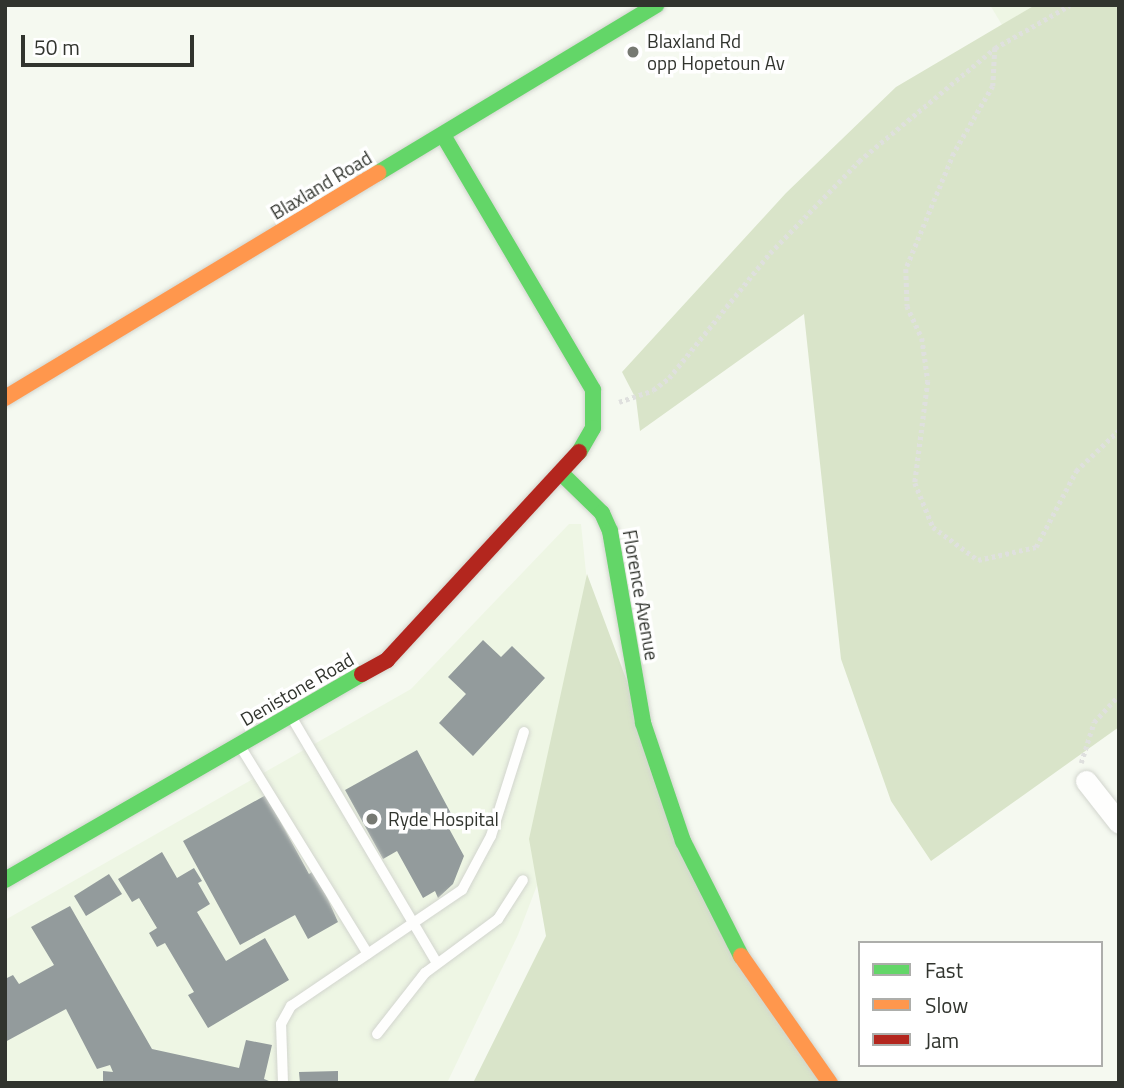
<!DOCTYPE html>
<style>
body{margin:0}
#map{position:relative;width:1124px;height:1088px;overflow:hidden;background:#f5f9f0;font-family:"Titillium Web",sans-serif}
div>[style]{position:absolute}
.built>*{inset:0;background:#eef6e4}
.forest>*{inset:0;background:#d9e4c9}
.building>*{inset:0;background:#939b9c}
.path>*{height:4.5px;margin-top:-2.25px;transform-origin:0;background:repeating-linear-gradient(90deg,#dfe0de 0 3.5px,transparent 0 7px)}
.roads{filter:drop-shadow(0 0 2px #d2d5ce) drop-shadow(0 0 2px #d2d5ce)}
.lane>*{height:10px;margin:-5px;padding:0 5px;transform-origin:5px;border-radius:5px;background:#fefefd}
.street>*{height:21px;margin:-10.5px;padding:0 10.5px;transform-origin:10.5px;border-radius:10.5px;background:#fefefd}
.fast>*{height:16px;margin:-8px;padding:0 8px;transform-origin:8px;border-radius:8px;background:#63d668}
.slow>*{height:16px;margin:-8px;padding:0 8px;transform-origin:8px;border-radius:8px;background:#ff974d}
.jam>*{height:16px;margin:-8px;padding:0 8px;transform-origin:8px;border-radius:8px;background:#b3261e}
.dots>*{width:19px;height:19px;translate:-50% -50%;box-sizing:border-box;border:4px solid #fff;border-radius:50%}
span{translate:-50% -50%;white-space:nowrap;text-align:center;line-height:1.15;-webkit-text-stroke:7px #fff;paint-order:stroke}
.poi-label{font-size:19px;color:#31342e}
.left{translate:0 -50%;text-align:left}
.street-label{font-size:19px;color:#31342e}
.frame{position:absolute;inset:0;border:7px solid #31342e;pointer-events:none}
.legend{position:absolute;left:858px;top:941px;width:245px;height:126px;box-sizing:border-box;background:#fff;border:2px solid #adaeab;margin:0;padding:9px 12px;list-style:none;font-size:21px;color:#31342e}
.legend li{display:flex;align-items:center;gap:14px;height:35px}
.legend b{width:35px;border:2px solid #adaeab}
.scale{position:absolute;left:21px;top:35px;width:173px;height:32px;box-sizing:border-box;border:4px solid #31342e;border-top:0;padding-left:9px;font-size:21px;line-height:24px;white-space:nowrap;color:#31342e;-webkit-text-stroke:5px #fff;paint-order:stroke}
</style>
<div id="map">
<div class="built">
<div style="clip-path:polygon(990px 5px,1035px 5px,1002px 25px)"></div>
<div style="clip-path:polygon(569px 524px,581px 524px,601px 718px,518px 935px,447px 1083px,5px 1083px,5px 920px,411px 689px)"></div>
</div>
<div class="forest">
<div style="clip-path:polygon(1035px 5px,1119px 5px,1119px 727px,931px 861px,891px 801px,841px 659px,804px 314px,640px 431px,636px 399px,622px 372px,786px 193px,896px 87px)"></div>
<div style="clip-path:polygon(587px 574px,721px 933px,830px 1083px,473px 1083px,546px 936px,529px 839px)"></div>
</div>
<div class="building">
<div style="clip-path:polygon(483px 640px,501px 657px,512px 646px,545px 678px,473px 756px,439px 723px,466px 694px,448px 677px)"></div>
<div style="clip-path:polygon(417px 750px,454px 819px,446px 823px,464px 856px,453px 884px,438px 898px,435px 891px,423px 898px,397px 851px,383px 859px,345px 790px)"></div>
<div style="clip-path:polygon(266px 795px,309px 874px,315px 870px,338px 922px,308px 939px,295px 915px,240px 945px,183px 841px)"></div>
<div style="clip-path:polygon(162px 852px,177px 878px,194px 868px,202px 881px,198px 883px,210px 904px,197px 912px,226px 961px,265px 938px,289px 980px,208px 1028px,188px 995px,194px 992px,165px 943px,157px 947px,149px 933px,157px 928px,139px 898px,132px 902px,118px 879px)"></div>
<div style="clip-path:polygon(109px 874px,122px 894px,86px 916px,74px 896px)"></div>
<div style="clip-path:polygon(70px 906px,152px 1049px,239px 1068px,246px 1040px,272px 1045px,264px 1079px,274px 1083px,103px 1083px,103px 1071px,113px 1072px,110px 1065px,97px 1069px,66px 1009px,5px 1042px,5px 979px,13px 975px,19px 984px,54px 965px,31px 927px)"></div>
<div style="clip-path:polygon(338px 1071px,338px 1083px,300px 1083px,299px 1072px)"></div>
</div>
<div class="path">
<div style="left:995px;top:48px;width:38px;rotate:93deg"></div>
<div style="left:993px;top:86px;width:78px;rotate:120.2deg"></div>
<div style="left:954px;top:153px;width:126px;rotate:112.5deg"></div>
<div style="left:906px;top:269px;width:37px;rotate:88deg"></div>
<div style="left:907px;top:306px;width:35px;rotate:65deg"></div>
<div style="left:922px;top:338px;width:43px;rotate:82.1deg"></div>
<div style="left:928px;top:381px;width:103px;rotate:97.3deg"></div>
<div style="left:915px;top:483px;width:48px;rotate:67.8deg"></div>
<div style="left:933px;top:527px;width:56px;rotate:36.3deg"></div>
<div style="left:978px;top:560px;width:59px;rotate:-12.6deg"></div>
<div style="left:1036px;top:547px;width:86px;rotate:-62.2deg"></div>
<div style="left:1076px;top:471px;width:59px;rotate:-43.6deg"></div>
<div style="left:619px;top:402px;width:36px;rotate:-19deg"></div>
<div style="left:653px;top:390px;width:20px;rotate:-37deg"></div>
<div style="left:669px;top:378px;width:161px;rotate:-51.1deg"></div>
<div style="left:770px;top:253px;width:128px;rotate:-45.9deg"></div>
<div style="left:859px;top:161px;width:177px;rotate:-39.7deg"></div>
<div style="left:995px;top:48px;width:86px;rotate:-29.8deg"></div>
<div style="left:1081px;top:763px;width:43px;rotate:-72.4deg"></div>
<div style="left:1094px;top:722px;width:37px;rotate:-47deg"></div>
</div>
<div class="roads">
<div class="lane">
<div style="left:292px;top:718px;width:285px;rotate:59.4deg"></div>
<div style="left:240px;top:746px;width:244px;rotate:58.4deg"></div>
<div style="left:377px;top:1034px;width:78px;rotate:-51.8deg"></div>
<div style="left:425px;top:973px;width:91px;rotate:-36.5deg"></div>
<div style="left:498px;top:919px;width:46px;rotate:-57.3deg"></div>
<div style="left:283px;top:1083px;width:59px;rotate:-91.9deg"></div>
<div style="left:281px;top:1024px;width:21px;rotate:-61deg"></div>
<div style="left:291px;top:1006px;width:207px;rotate:-34.2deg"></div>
<div style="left:462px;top:890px;width:61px;rotate:-61.8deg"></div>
<div style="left:491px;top:836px;width:109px;rotate:-72.4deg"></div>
</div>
<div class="street">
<div style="left:1086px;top:781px;width:53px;rotate:51.8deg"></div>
</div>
<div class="fast">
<div style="left:443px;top:135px;width:296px;rotate:59.5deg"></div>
<div style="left:593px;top:390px;width:38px;rotate:90deg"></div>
<div style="left:593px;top:428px;width:28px;rotate:120deg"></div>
<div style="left:378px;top:173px;width:325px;rotate:-31.1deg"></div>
<div style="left:562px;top:474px;width:56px;rotate:44.3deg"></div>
<div style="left:602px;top:513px;width:20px;rotate:66deg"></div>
<div style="left:610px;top:531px;width:195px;rotate:80.2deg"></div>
<div style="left:643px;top:723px;width:125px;rotate:71.3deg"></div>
<div style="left:683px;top:841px;width:129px;rotate:63.2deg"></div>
<div style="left:5px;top:880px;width:412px;rotate:-30deg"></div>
</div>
<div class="slow">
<div style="left:5px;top:398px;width:436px;rotate:-31.1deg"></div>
<div style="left:741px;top:956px;width:155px;rotate:55deg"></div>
</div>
<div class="jam">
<div style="left:362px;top:674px;width:29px;rotate:-29deg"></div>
<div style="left:387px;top:660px;width:283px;rotate:-47.3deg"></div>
</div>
</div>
<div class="dots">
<div style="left:633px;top:52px;background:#767972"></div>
<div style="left:372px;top:819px;background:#767972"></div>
</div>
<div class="poi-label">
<span class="left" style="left:647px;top:52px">Blaxland Rd<br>opp Hopetoun Av</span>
<span class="left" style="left:388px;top:819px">Ryde Hospital</span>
</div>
<div class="street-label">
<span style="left:321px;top:185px;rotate:-31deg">Blaxland Road</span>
<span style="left:641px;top:595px;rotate:80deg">Florence Avenue</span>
<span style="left:297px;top:689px;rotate:-30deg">Denistone Road</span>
</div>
<div class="frame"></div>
<ul class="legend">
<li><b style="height:9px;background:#63d668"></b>Fast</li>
<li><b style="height:9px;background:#ff974d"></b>Slow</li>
<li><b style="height:9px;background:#b3261e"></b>Jam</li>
</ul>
<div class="scale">50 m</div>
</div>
